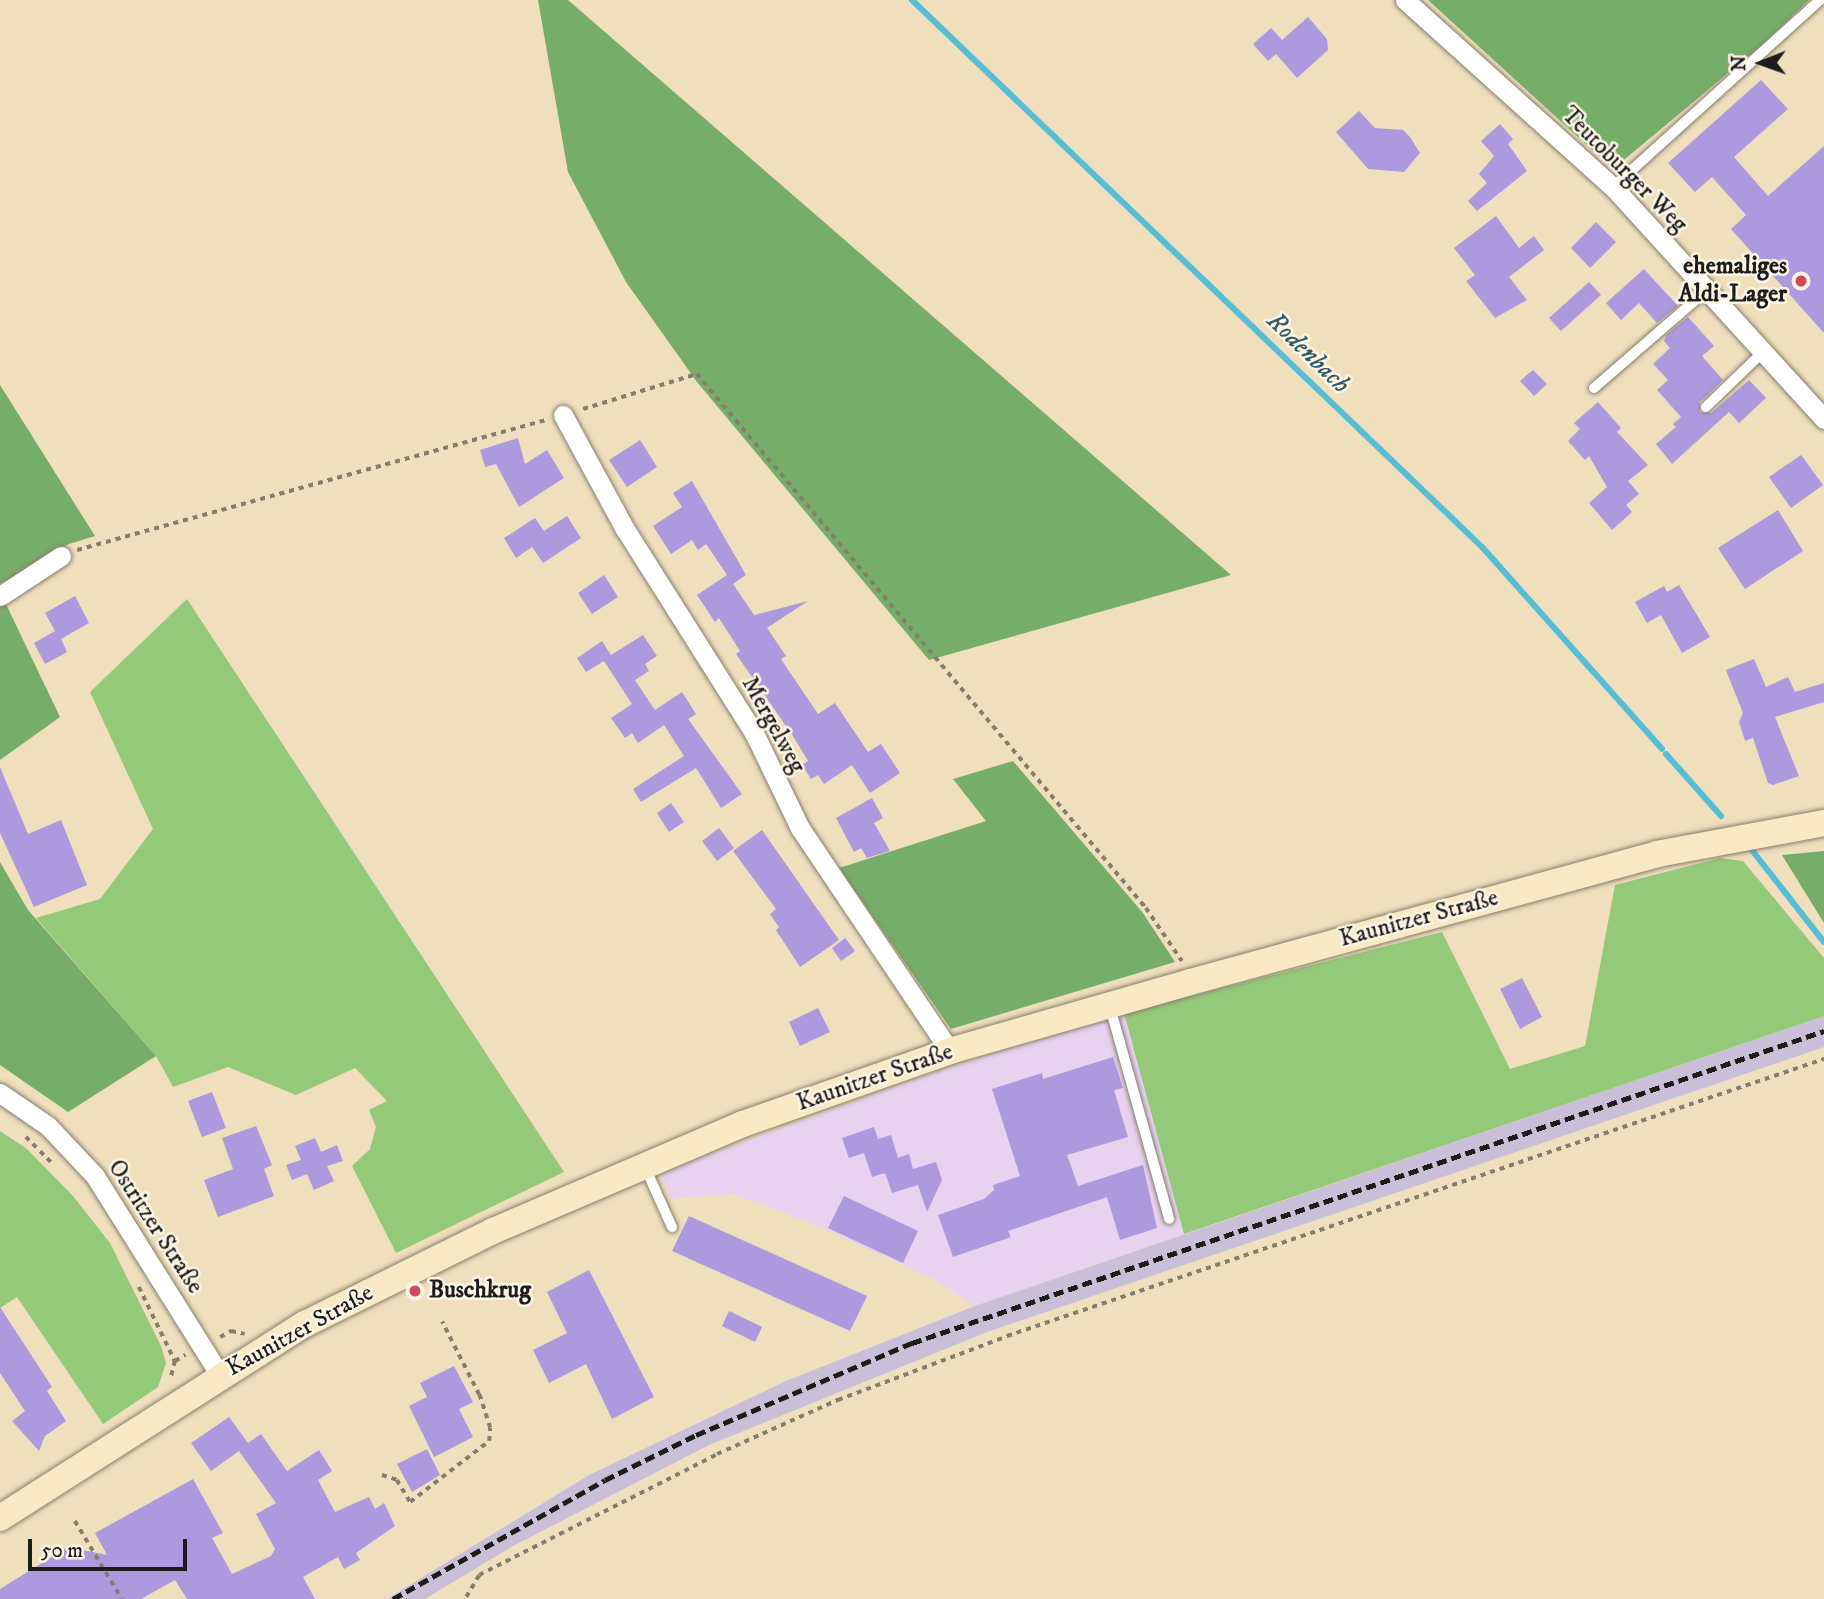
<!DOCTYPE html>
<meta charset="utf-8">
<style>
body{margin:0}
#map{position:relative;width:1824px;height:1599px;overflow:hidden;background:#efdfbd;font-family:"IM FELL DW Pica",serif}
div>[style]{position:absolute}
.built>*{inset:0;background:#e8d2ef}
.industrial>*{inset:0;background:#c9bfd8}
.green>*{inset:0;background:#94c97a}
.forest>*{inset:0;background:#77ad6a}
.stream>*{height:6px;margin:-3px;padding:0 3px;transform-origin:3px;border-radius:3px;background:#57bdd5}
.building>*{inset:0;background:#ad99de}
.path>*{height:3.5px;margin-top:-1.75px;transform-origin:0;background:repeating-linear-gradient(90deg,#867e6c 0 5px,transparent 0 10px)}
.roads{filter:drop-shadow(0 0 2px #867e6c) drop-shadow(0 0 2px #867e6c)}
.lane>*{height:10px;margin:-5px;padding:0 5px;transform-origin:5px;border-radius:5px;background:#fff}
.street>*{height:19px;margin:-9.5px;padding:0 9.5px;transform-origin:9.5px;border-radius:9.5px;background:#fff}
.secondary>*{height:26px;margin:-13px;padding:0 13px;transform-origin:13px;border-radius:13px;background:#f8e8c3}
.rail>*{height:5px;margin-top:-2.5px;transform-origin:0;background:repeating-linear-gradient(90deg,#1c1c1c 0 10px,transparent 0 15px)}
.dots>*{width:19px;height:19px;translate:-50% -50%;box-sizing:border-box;border:4px solid #fcf5e5;border-radius:50%}
span{translate:-50% -50%;white-space:nowrap;text-align:center;line-height:1.15;-webkit-text-stroke:5px #fcf5e5;paint-order:stroke}
.street-label{font-size:24px;color:#1c1c1c}
.poi-label{font-size:24px;color:#1c1c1c;font-weight:700}
.right{translate:-100% -50%;text-align:right}
.left{translate:0 -50%;text-align:left}
.water-label{font-size:26px;color:#345c66;font-style:italic}
.north{position:absolute;left:1726px;top:28px;width:70px;height:70px;-webkit-text-stroke:5px #fcf5e5;paint-order:stroke;rotate:269deg;font-size:19px;font-weight:700;line-height:28px;text-align:center;color:#1c1c1c}
.north::after{content:'';display:block;margin:auto;width:24px;height:32px;background:#1c1c1c;clip-path:polygon(50% 0,100% 100%,50% 72%,0 100%)}
.scale{position:absolute;left:28px;top:1539px;width:159px;height:32px;box-sizing:border-box;border:4px solid #1c1c1c;border-top:0;padding-left:9px;font-size:21px;line-height:24px;white-space:nowrap;color:#1c1c1c;-webkit-text-stroke:5px #fcf5e5;paint-order:stroke}
</style>
<div id="map">
<div class="built">
<div style="clip-path:polygon(1124px 1013px,1184px 1234px,975px 1306px,931px 1278px,823px 1228px,734px 1194px,671px 1199px,660px 1172px,941px 1070px)"></div>
</div>
<div class="industrial">
<div style="clip-path:polygon(1824px 1016px,1824px 1047px,987px 1332px,709px 1445px,513px 1546px,425px 1599px,387px 1599px,589px 1475px,786px 1381px,975px 1306px)"></div>
</div>
<div class="green">
<div style="clip-path:polygon(187px 599px,564px 1172px,396px 1253px,352px 1166px,370px 1149px,376px 1127px,369px 1110px,387px 1101px,355px 1068px,296px 1095px,228px 1067px,173px 1087px,156px 1056px,36px 918px,100px 899px,153px 829px,90px 692px)"></div>
<div style="clip-path:polygon(1720px 858px,1743px 861px,1824px 958px,1824px 1016px,1184px 1234px,1124px 1013px,1442px 932px,1510px 1069px,1585px 1046px,1615px 885px)"></div>
<div style="clip-path:polygon(0 1131px,27px 1149px,73px 1196px,110px 1243px,161px 1346px,166px 1363px,158px 1387px,103px 1424px,17px 1297px,0 1308px)"></div>
</div>
<div class="forest">
<div style="clip-path:polygon(538px 0,568px 0,1231px 575px,929px 660px,697px 382px,626px 282px,568px 172px)"></div>
<div style="clip-path:polygon(1428px 0,1809px 0,1763px 44px,1613px 169px)"></div>
<div style="clip-path:polygon(0 385px,95px 536px,69px 544px,0 584px)"></div>
<div style="clip-path:polygon(4px 600px,60px 717px,0 760px,0 603px)"></div>
<div style="clip-path:polygon(1013px 761px,1143px 913px,1175px 962px,951px 1029px,839px 868px,986px 821px,953px 779px)"></div>
<div style="clip-path:polygon(1824px 851px,1824px 923px,1782px 855px)"></div>
<div style="clip-path:polygon(0 862px,28px 910px,156px 1056px,68px 1112px,0 1065px)"></div>
</div>
<div class="stream">
<div style="left:912px;top:0;width:791px;rotate:43.82deg"></div>
<div style="left:1483px;top:548px;width:269px;rotate:48.3deg"></div>
<div style="left:1666px;top:754px;width:83px;rotate:48.4deg"></div>
<div style="left:1751px;top:849px;width:118px;rotate:51.9deg"></div>
</div>
<div class="building">
<div style="clip-path:polygon(1308px 17px,1327px 39px,1328px 50px,1297px 78px,1276px 54px,1268px 61px,1253px 44px,1271px 28px,1282px 40px)"></div>
<div style="clip-path:polygon(1761px 80px,1788px 109px,1734px 157px,1768px 196px,1824px 146px,1824px 333px,1731px 229px,1746px 215px,1712px 177px,1695px 192px,1668px 163px)"></div>
<div style="clip-path:polygon(1359px 111px,1375px 128px,1403px 130px,1410px 137px,1420px 153px,1404px 172px,1368px 169px,1336px 132px)"></div>
<div style="clip-path:polygon(1500px 124px,1513px 139px,1508px 144px,1527px 171px,1477px 211px,1468px 201px,1487px 183px,1479px 174px,1494px 156px,1481px 141px)"></div>
<div style="clip-path:polygon(1496px 216px,1519px 248px,1534px 236px,1544px 250px,1509px 277px,1527px 300px,1495px 318px,1466px 281px,1475px 275px,1454px 248px)"></div>
<div style="clip-path:polygon(1596px 222px,1616px 242px,1590px 268px,1571px 248px)"></div>
<div style="clip-path:polygon(1644px 269px,1678px 306px,1657px 323px,1639px 303px,1621px 320px,1606px 303px)"></div>
<div style="clip-path:polygon(1589px 282px,1601px 295px,1561px 331px,1549px 318px)"></div>
<div style="clip-path:polygon(1688px 317px,1714px 346px,1702px 356px,1723px 380px,1700px 402px,1700px 412px,1711px 413px,1749px 380px,1766px 398px,1739px 423px,1729px 412px,1672px 464px,1656px 444px,1676px 427px,1673px 424px,1681px 417px,1657px 390px,1668px 380px,1653px 364px,1670px 348px,1664px 341px,1667px 334px)"></div>
<div style="clip-path:polygon(1533px 370px,1547px 384px,1534px 396px,1520px 381px)"></div>
<div style="clip-path:polygon(1598px 402px,1621px 428px,1617px 432px,1648px 465px,1628px 481px,1639px 494px,1626px 505px,1632px 512px,1612px 530px,1589px 503px,1607px 487px,1589px 456px,1585px 460px,1568px 441px,1580px 429px,1574px 423px)"></div>
<div style="clip-path:polygon(518px 438px,525px 464px,547px 450px,564px 478px,519px 507px,496px 464px,485px 467px,480px 450px)"></div>
<div style="clip-path:polygon(640px 440px,657px 467px,627px 487px,609px 460px)"></div>
<div style="clip-path:polygon(1801px 455px,1823px 485px,1791px 508px,1769px 477px)"></div>
<div style="clip-path:polygon(692px 481px,746px 575px,733px 584px,754px 615px,808px 601px,767px 628px,786px 656px,781px 659px,818px 714px,835px 703px,868px 752px,881px 744px,900px 773px,870px 793px,852px 765px,824px 784px,818px 775px,811px 779px,802px 765px,808px 761px,793px 736px,736px 654px,740px 651px,719px 618px,715px 622px,697px 595px,727px 575px,706px 544px,698px 550px,692px 540px,671px 554px,653px 526px,682px 507px,673px 493px)"></div>
<div style="clip-path:polygon(1778px 510px,1803px 551px,1745px 589px,1718px 548px)"></div>
<div style="clip-path:polygon(567px 516px,581px 538px,543px 563px,532px 547px,516px 558px,504px 538px,535px 518px,544px 531px)"></div>
<div style="clip-path:polygon(604px 575px,618px 597px,592px 614px,578px 593px)"></div>
<div style="clip-path:polygon(1679px 585px,1710px 637px,1682px 653px,1661px 615px,1647px 623px,1635px 602px,1664px 586px,1667px 592px)"></div>
<div style="clip-path:polygon(75px 596px,89px 623px,61px 639px,67px 652px,45px 664px,34px 643px,55px 631px,45px 613px)"></div>
<div style="clip-path:polygon(643px 635px,657px 656px,645px 664px,649px 671px,635px 680px,655px 710px,682px 692px,696px 714px,688px 719px,742px 794px,721px 808px,696px 768px,641px 802px,633px 789px,684px 756px,664px 725px,638px 743px,632px 733px,625px 738px,611px 718px,632px 704px,604px 661px,586px 672px,577px 658px,602px 641px,611px 655px)"></div>
<div style="clip-path:polygon(1754px 659px,1766px 687px,1788px 677px,1795px 692px,1824px 683px,1824px 702px,1775px 717px,1799px 776px,1773px 785px,1768px 783px,1753px 738px,1745px 741px,1739px 722px,1743px 713px,1726px 670px)"></div>
<div style="clip-path:polygon(0 767px,28px 834px,61px 820px,87px 885px,34px 907px,0 833px)"></div>
<div style="clip-path:polygon(872px 798px,883px 818px,874px 823px,890px 851px,867px 858px,861px 848px,854px 852px,836px 818px)"></div>
<div style="clip-path:polygon(671px 803px,684px 822px,669px 832px,657px 813px)"></div>
<div style="clip-path:polygon(719px 828px,734px 848px,717px 861px,702px 841px)"></div>
<div style="clip-path:polygon(762px 830px,839px 940px,800px 967px,776px 930px,779px 927px,770px 914px,776px 909px,733px 851px)"></div>
<div style="clip-path:polygon(845px 938px,855px 951px,841px 961px,832px 948px)"></div>
<div style="clip-path:polygon(1522px 978px,1542px 1017px,1520px 1029px,1500px 989px)"></div>
<div style="clip-path:polygon(818px 1008px,830px 1032px,800px 1046px,789px 1022px)"></div>
<div style="clip-path:polygon(1113px 1057px,1123px 1088px,1114px 1090px,1128px 1137px,1067px 1155px,1078px 1186px,1143px 1165px,1157px 1228px,1120px 1240px,1107px 1197px,1008px 1231px,1011px 1237px,953px 1257px,938px 1215px,984px 1199px,994px 1190px,993px 1185px,1020px 1176px,992px 1089px,1042px 1073px,1043px 1079px)"></div>
<div style="clip-path:polygon(212px 1092px,226px 1128px,202px 1137px,188px 1101px)"></div>
<div style="clip-path:polygon(256px 1126px,272px 1165px,264px 1169px,274px 1196px,218px 1217px,204px 1180px,233px 1169px,222px 1138px)"></div>
<div style="clip-path:polygon(874px 1127px,878px 1139px,891px 1135px,898px 1158px,909px 1154px,913px 1169px,936px 1162px,942px 1180px,927px 1212px,918px 1185px,892px 1193px,885px 1173px,872px 1177px,864px 1153px,849px 1158px,842px 1138px)"></div>
<div style="clip-path:polygon(315px 1138px,321px 1152px,337px 1145px,343px 1161px,327px 1166px,334px 1181px,314px 1190px,307px 1174px,292px 1180px,286px 1165px,301px 1160px,295px 1146px)"></div>
<div style="clip-path:polygon(844px 1196px,918px 1231px,903px 1263px,828px 1228px)"></div>
<div style="clip-path:polygon(689px 1216px,867px 1296px,850px 1331px,672px 1251px)"></div>
<div style="clip-path:polygon(589px 1270px,654px 1397px,612px 1419px,586px 1364px,549px 1383px,533px 1350px,567px 1333px,547px 1292px)"></div>
<div style="clip-path:polygon(0 1307px,52px 1387px,47px 1391px,66px 1421px,45px 1436px,39px 1451px,12px 1421px,25px 1411px,0 1373px)"></div>
<div style="clip-path:polygon(729px 1311px,762px 1327px,755px 1342px,722px 1326px)"></div>
<div style="clip-path:polygon(454px 1366px,473px 1402px,459px 1409px,473px 1437px,434px 1457px,409px 1406px,427px 1397px,420px 1383px)"></div>
<div style="clip-path:polygon(229px 1417px,248px 1443px,261px 1434px,287px 1471px,319px 1450px,332px 1471px,318px 1480px,335px 1512px,369px 1497px,375px 1509px,384px 1503px,395px 1526px,356px 1553px,360px 1560px,344px 1569px,338px 1557px,303px 1577px,315px 1599px,187px 1599px,175px 1580px,141px 1599px,0 1599px,0 1589px,68px 1547px,107px 1555px,95px 1533px,193px 1479px,223px 1533px,212px 1538px,232px 1574px,271px 1556px,275px 1549px,256px 1514px,276px 1503px,239px 1451px,211px 1471px,191px 1443px)"></div>
<div style="clip-path:polygon(427px 1449px,440px 1475px,412px 1492px,397px 1464px)"></div>
</div>
<div class="path">
<div style="left:583px;top:409px;width:119px;rotate:-17.1deg"></div>
<div style="left:697px;top:374px;width:698px;rotate:49.94deg"></div>
<div style="left:1146px;top:908px;width:64px;rotate:55.8deg"></div>
<div style="left:77px;top:550px;width:486px;rotate:-15.5deg"></div>
<div style="left:26px;top:1137px;width:38px;rotate:45deg"></div>
<div style="left:139px;top:1287px;width:82px;rotate:64.1deg"></div>
<div style="left:175px;top:1361px;width:18px;rotate:103deg"></div>
<div style="left:220px;top:1337px;width:13px;rotate:-29deg"></div>
<div style="left:231px;top:1331px;width:14px;rotate:12deg"></div>
<div style="left:175px;top:1361px;width:12px;rotate:-31deg"></div>
<div style="left:382px;top:1475px;width:16px;rotate:18deg"></div>
<div style="left:397px;top:1480px;width:26px;rotate:59deg"></div>
<div style="left:410px;top:1502px;width:100px;rotate:-37.7deg"></div>
<div style="left:489px;top:1441px;width:13px;rotate:-86deg"></div>
<div style="left:490px;top:1428px;width:35px;rotate:-108deg"></div>
<div style="left:479px;top:1395px;width:82px;rotate:-116.9deg"></div>
<div style="left:75px;top:1521px;width:91px;rotate:58.9deg"></div>
<div style="left:466px;top:1597px;width:26px;rotate:-59deg"></div>
<div style="left:479px;top:1575px;width:267px;rotate:-26.9deg"></div>
<div style="left:717px;top:1454px;width:133px;rotate:-24.1deg"></div>
<div style="left:838px;top:1400px;width:181px;rotate:-20.7deg"></div>
<div style="left:1007px;top:1336px;width:863px;rotate:-18.73deg"></div>
</div>
<div class="roads">
<div class="lane">
<div style="left:1613px;top:187px;width:279px;rotate:-42.1deg"></div>
<div style="left:1594px;top:388px;width:150px;rotate:-40.9deg"></div>
<div style="left:1706px;top:407px;width:79px;rotate:-44deg"></div>
<div style="left:1110px;top:1007px;width:220px;rotate:74.4deg"></div>
<div style="left:645px;top:1167px;width:66px;rotate:65.8deg"></div>
</div>
<div class="street">
<div style="left:1405px;top:0;width:280px;rotate:42deg"></div>
<div style="left:1613px;top:187px;width:314px;rotate:47.7deg"></div>
<div style="left:563px;top:415px;width:130px;rotate:61.5deg"></div>
<div style="left:625px;top:529px;width:241px;rotate:57.7deg"></div>
<div style="left:754px;top:733px;width:106px;rotate:64.2deg"></div>
<div style="left:800px;top:828px;width:269px;rotate:56.1deg"></div>
<div style="left:0;top:596px;width:73px;rotate:-33.3deg"></div>
<div style="left:0;top:1093px;width:58px;rotate:34.5deg"></div>
<div style="left:48px;top:1126px;width:69px;rotate:46.8deg"></div>
<div style="left:95px;top:1176px;width:235px;rotate:57.9deg"></div>
</div>
<div class="secondary">
<div style="left:0;top:1518px;width:361px;rotate:-32.5deg"></div>
<div style="left:305px;top:1324px;width:210px;rotate:-26.3deg"></div>
<div style="left:493px;top:1231px;width:272px;rotate:-23.2deg"></div>
<div style="left:743px;top:1124px;width:219px;rotate:-19.4deg"></div>
<div style="left:950px;top:1051px;width:250px;rotate:-16deg"></div>
<div style="left:1190px;top:982px;width:484px;rotate:-15.3deg"></div>
<div style="left:1657px;top:854px;width:170px;rotate:-10.5deg"></div>
</div>
</div>
<div class="rail">
<div style="left:393px;top:1599px;width:243px;rotate:-29.3deg"></div>
<div style="left:605px;top:1480px;width:102px;rotate:-26.3deg"></div>
<div style="left:696px;top:1435px;width:235px;rotate:-23.1deg"></div>
<div style="left:912px;top:1343px;width:964px;rotate:-18.89deg"></div>
</div>
<div class="dots">
<div style="left:1801px;top:281px;background:#d1495b"></div>
<div style="left:415px;top:1291px;background:#d1495b"></div>
</div>
<div class="street-label">
<span style="left:1624px;top:170px;rotate:45deg">Teutoburger Weg</span>
<span style="left:773px;top:725px;rotate:61deg">Mergelweg</span>
<span style="left:1419px;top:919px;rotate:-15deg">Kaunitzer Straße</span>
<span style="left:875px;top:1078px;rotate:-19deg">Kaunitzer Straße</span>
<span style="left:155px;top:1227px;rotate:57deg">Ostritzer Straße</span>
<span style="left:300px;top:1331px;rotate:-29deg">Kaunitzer Straße</span>
</div>
<div class="poi-label">
<span class="right" style="left:1787px;top:281px">ehemaliges<br>Aldi-Lager</span>
<span class="left" style="left:429px;top:1291px">Buschkrug</span>
</div>
<div class="water-label">
<span style="left:1308px;top:353px;rotate:44deg">Rodenbach</span>
</div>
<div class="north">N</div>
<div class="scale">50 m</div>
</div>
